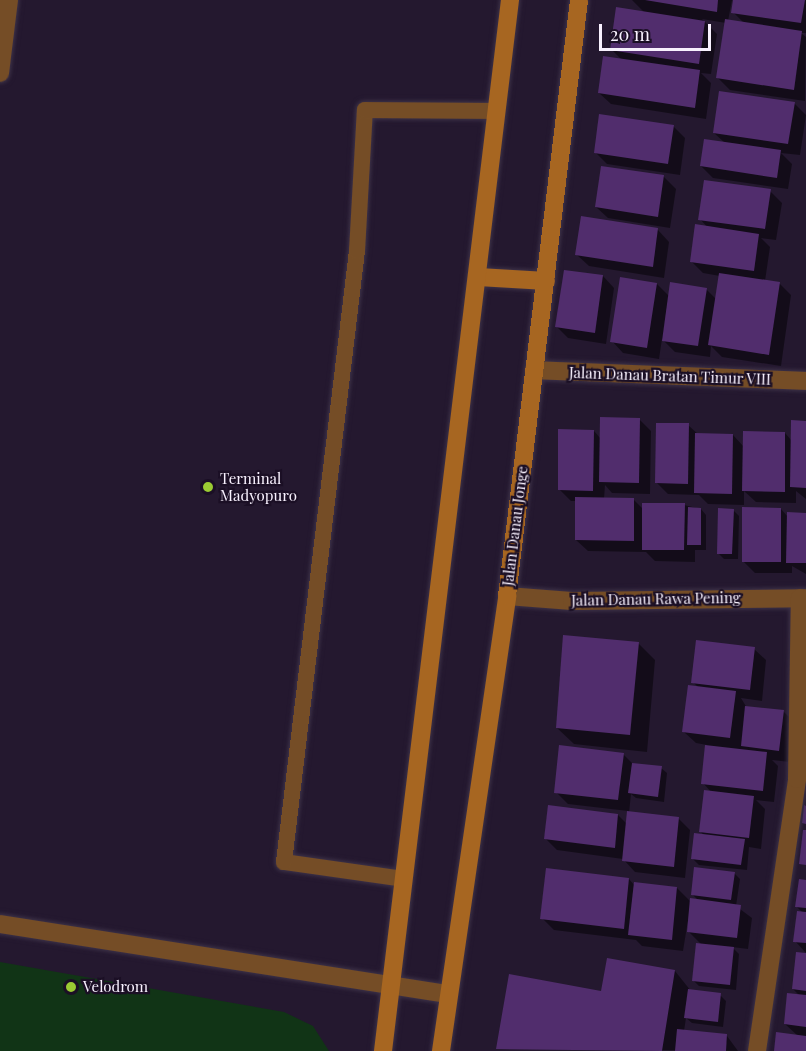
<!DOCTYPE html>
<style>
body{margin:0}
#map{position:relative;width:806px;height:1051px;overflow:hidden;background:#24182f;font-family:"Playfair Display",serif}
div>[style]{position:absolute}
.green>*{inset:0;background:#113416}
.shadow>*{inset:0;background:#0007}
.building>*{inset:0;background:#512d6d}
.roads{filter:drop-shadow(0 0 2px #3d3248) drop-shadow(0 0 2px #3d3248)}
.service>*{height:16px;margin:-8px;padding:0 8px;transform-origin:8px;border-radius:8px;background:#754d26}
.minor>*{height:18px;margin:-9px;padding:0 9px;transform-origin:9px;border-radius:9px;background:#754d26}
.secondary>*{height:18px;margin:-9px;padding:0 9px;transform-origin:9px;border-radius:9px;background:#a76621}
.dots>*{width:16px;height:16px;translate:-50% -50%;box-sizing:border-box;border:3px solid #1b0f25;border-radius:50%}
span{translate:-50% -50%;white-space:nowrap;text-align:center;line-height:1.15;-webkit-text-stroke:4.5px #1b0f25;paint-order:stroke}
.street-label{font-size:15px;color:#f8f1fe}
.poi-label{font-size:15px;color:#f8f1fe}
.left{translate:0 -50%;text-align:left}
.scale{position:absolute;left:599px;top:24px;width:112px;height:27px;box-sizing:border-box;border:3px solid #f8f1fe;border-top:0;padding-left:8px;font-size:18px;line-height:21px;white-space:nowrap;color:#f8f1fe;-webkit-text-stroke:4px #1b0f25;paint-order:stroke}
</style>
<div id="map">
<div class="green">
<div style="clip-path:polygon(0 962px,284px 1012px,313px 1026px,329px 1051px,0 1051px)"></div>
</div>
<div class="shadow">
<div style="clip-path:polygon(632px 0,732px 0,728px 21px,745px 24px,733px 12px,735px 0,806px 0,806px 33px,801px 33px,806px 37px,805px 101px,730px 90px,718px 78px,726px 23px,702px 19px,717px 34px,711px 74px,701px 73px,711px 83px,706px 119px,611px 104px,599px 93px,622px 60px,612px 50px,645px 13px)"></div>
<div style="clip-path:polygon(794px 103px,806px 115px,800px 155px,781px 153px,792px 164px,788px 189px,713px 178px,701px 166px,725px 143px,714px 133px)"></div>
<div style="clip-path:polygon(673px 126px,685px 138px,680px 175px,607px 164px,595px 152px)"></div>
<div style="clip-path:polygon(602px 167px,664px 177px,676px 189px,670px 228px,608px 218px,596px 207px)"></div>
<div style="clip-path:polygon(770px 191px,782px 203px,776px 240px,761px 238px,770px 247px,765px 281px,780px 284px,791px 295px,781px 366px,722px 357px,711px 346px,710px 357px,675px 352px,662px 339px,659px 359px,623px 353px,612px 341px,657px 284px,670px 297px,706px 289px,717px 300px,720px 276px,703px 273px,691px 261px,708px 228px,700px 219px)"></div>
<div style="clip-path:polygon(658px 230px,669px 242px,664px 278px,589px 266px,577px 255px)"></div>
<div style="clip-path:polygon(603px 276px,614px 288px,606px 344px,568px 338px,556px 326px)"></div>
<div style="clip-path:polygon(639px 419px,651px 431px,650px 494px,612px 493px,605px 485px,604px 499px,634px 500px,644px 510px,684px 505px,701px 509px,706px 515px,706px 550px,695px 550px,695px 562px,655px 561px,646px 552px,588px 551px,576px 540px,577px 501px,571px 501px,559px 489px,594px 431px,601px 439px)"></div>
<div style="clip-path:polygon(806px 422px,806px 499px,796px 491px,796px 503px,756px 502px,744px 491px,744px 505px,708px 504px,699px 495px,668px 494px,656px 482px,688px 425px,699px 435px,733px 435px,744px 447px,785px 433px,792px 441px)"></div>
<div style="clip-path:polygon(781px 509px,788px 517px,806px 514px,806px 574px,792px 566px,792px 573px,755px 573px,743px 561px)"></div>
<div style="clip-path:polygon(733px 510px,739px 516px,738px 559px,724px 559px,718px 553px)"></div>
<div style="clip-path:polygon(638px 643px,655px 660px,647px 752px,574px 744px,557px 728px)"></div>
<div style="clip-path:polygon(754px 649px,766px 660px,762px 701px,741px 698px,747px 708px,783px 711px,795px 723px,790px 762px,772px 760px,778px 766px,774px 802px,756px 800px,765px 809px,761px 849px,749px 847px,747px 870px,699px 865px,693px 859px,705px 836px,700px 831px,712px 793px,703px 783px,707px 745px,696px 743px,684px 732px,699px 688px,693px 682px)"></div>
<div style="clip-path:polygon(623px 754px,633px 764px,661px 768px,667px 773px,664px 802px,636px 798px,631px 794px,629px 813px,678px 818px,690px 830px,685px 878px,635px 872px,623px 859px,557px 850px,546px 839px,618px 815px,627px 824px,628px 811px,568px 804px,556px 792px)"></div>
<div style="clip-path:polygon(734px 873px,740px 879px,736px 906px,752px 918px,748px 949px,732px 947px,739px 954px,736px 990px,699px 986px,693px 980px,702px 945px,688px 931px,699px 901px,693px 895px)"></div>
<div style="clip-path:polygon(629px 879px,635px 886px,677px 888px,691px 902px,683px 951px,642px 946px,636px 940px,554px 930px,542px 918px)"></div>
<div style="clip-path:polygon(806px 881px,806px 953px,795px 941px,804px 914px,797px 907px)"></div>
<div style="clip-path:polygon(806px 954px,806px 1051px,775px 1051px,798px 1036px,785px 1024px,800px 996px,793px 989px)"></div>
<div style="clip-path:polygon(675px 971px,691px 991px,720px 995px,726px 1001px,723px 1027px,692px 1023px,686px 1018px,684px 1031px,727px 1036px,738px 1051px,498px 1048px,602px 992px)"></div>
</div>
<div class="building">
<div style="clip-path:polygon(645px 0,718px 0,717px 12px)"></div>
<div style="clip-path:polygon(733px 0,805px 0,801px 23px,731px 13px)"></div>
<div style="clip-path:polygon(616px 7px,705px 21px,699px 64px,610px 50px)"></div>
<div style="clip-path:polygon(725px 19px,802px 31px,794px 90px,716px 78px)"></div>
<div style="clip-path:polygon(603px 56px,700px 70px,695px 108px,598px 93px)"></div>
<div style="clip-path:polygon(719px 91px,795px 102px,788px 144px,713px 133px)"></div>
<div style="clip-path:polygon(599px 114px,674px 125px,668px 164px,594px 153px)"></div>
<div style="clip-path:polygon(704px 139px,781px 150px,777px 178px,700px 166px)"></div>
<div style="clip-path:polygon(601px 166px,664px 175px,658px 217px,595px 207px)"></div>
<div style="clip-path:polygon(704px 180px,771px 189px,765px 229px,698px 220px)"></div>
<div style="clip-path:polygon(581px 216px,658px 228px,653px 267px,575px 255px)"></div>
<div style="clip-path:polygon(695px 224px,759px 234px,754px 271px,690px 262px)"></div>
<div style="clip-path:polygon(564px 270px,603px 275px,595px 333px,555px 327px)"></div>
<div style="clip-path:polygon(719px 273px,780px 282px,769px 355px,708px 345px)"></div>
<div style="clip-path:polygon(620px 277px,657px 283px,647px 348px,610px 342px)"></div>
<div style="clip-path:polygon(670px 282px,707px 288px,698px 346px,662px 341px)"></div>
<div style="clip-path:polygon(600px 417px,640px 418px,639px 483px,599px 482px)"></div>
<div style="clip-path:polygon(791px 420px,806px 421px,806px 488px,790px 487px)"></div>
<div style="clip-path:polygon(656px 423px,689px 423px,688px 484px,655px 483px)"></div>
<div style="clip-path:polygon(558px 429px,594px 430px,593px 491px,558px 490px)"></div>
<div style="clip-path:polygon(743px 431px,785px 432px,785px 492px,742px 491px)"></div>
<div style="clip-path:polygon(695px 433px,733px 434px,732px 494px,694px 493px)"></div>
<div style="clip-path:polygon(575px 497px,634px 498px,634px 541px,575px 540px)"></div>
<div style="clip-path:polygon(642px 503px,685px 503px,684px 550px,642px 550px)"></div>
<div style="clip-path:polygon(688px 507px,701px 508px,701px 545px,687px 545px)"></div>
<div style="clip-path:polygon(742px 507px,781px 508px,781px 562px,742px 562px)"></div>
<div style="clip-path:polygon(718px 508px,734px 509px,732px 554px,717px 554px)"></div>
<div style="clip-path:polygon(787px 512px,806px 513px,806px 563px,786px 563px)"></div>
<div style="clip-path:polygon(563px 635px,639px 642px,630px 735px,556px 728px)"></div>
<div style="clip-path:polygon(696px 640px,755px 647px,750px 690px,691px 683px)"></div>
<div style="clip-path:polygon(688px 685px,736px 691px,730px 738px,682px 732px)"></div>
<div style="clip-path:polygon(745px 706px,784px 710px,779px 751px,741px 746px)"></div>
<div style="clip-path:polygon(559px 745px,624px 753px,618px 800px,554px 793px)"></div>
<div style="clip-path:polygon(705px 745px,767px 752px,763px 791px,701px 784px)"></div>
<div style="clip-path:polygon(632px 763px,662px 766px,658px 797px,628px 793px)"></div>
<div style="clip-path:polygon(704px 790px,754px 796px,749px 838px,699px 832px)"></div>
<div style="clip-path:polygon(548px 805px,618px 814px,615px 848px,544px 839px)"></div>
<div style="clip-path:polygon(804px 805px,806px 806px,806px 824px,802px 823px)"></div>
<div style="clip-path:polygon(627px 811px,679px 817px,674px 867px,622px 861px)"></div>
<div style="clip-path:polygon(803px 830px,806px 830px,806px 865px,799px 864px)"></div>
<div style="clip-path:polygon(694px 833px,745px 839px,741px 865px,691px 859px)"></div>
<div style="clip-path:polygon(694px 867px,735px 872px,731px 900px,691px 895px)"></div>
<div style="clip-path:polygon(546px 868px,629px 878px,624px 929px,540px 919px)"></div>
<div style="clip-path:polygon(799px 879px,806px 880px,806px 908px,795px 907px)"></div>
<div style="clip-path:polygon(634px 882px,677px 887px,672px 940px,628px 935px)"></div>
<div style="clip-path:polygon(690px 898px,741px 905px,737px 938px,687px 932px)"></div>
<div style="clip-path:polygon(797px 911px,806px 912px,806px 943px,793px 942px)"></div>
<div style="clip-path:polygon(696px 943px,734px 947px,730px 985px,692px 981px)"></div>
<div style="clip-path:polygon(796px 952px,806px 953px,806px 991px,792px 989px)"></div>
<div style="clip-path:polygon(607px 958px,675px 970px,662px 1051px,496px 1049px,509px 974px,601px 991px)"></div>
<div style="clip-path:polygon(688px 989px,721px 993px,718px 1022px,684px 1018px)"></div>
<div style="clip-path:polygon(787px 993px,806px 995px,806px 1027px,784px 1024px)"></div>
<div style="clip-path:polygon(677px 1029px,727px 1034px,726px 1051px,675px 1051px)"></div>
<div style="clip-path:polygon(776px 1032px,806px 1036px,806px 1051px,774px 1051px)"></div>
</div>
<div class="roads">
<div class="service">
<div style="left:404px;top:879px;width:121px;rotate:-171.9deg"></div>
<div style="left:284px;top:862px;width:615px;rotate:-83.19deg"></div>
<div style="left:357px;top:251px;width:141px;rotate:-86.8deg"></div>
<div style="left:365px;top:110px;width:131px;rotate:0.4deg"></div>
</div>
<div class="minor">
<div style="left:0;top:73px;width:74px;rotate:-83deg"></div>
<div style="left:534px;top:370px;width:272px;rotate:2.3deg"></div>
<div style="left:507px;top:596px;width:65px;rotate:4.4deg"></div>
<div style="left:572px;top:601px;width:234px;rotate:-0.7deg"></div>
<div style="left:0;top:924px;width:454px;rotate:8.9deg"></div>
<div style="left:757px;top:1051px;width:275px;rotate:-81.6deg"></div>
<div style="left:797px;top:779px;width:181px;rotate:-89.1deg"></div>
</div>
<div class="secondary">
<div style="left:479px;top:277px;width:67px;rotate:3.4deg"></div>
<div style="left:383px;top:1051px;width:1059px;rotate:-83.11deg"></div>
<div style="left:441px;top:1051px;width:460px;rotate:-81.7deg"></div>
<div style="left:507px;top:596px;width:600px;rotate:-83.11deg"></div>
</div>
</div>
<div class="dots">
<div style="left:208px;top:487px;background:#9bcb33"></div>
<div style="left:71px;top:987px;background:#9bcb33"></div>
</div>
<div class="street-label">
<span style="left:670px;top:376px;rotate:2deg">Jalan Danau Bratan Timur VIII</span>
<span style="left:515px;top:526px;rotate:-83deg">Jalan Danau Jonge</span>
<span style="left:656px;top:599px;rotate:-1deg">Jalan Danau Rawa Pening</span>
</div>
<div class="poi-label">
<span class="left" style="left:220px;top:487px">Terminal<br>Madyopuro</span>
<span class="left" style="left:83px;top:987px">Velodrom</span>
</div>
<div class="scale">20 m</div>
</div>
